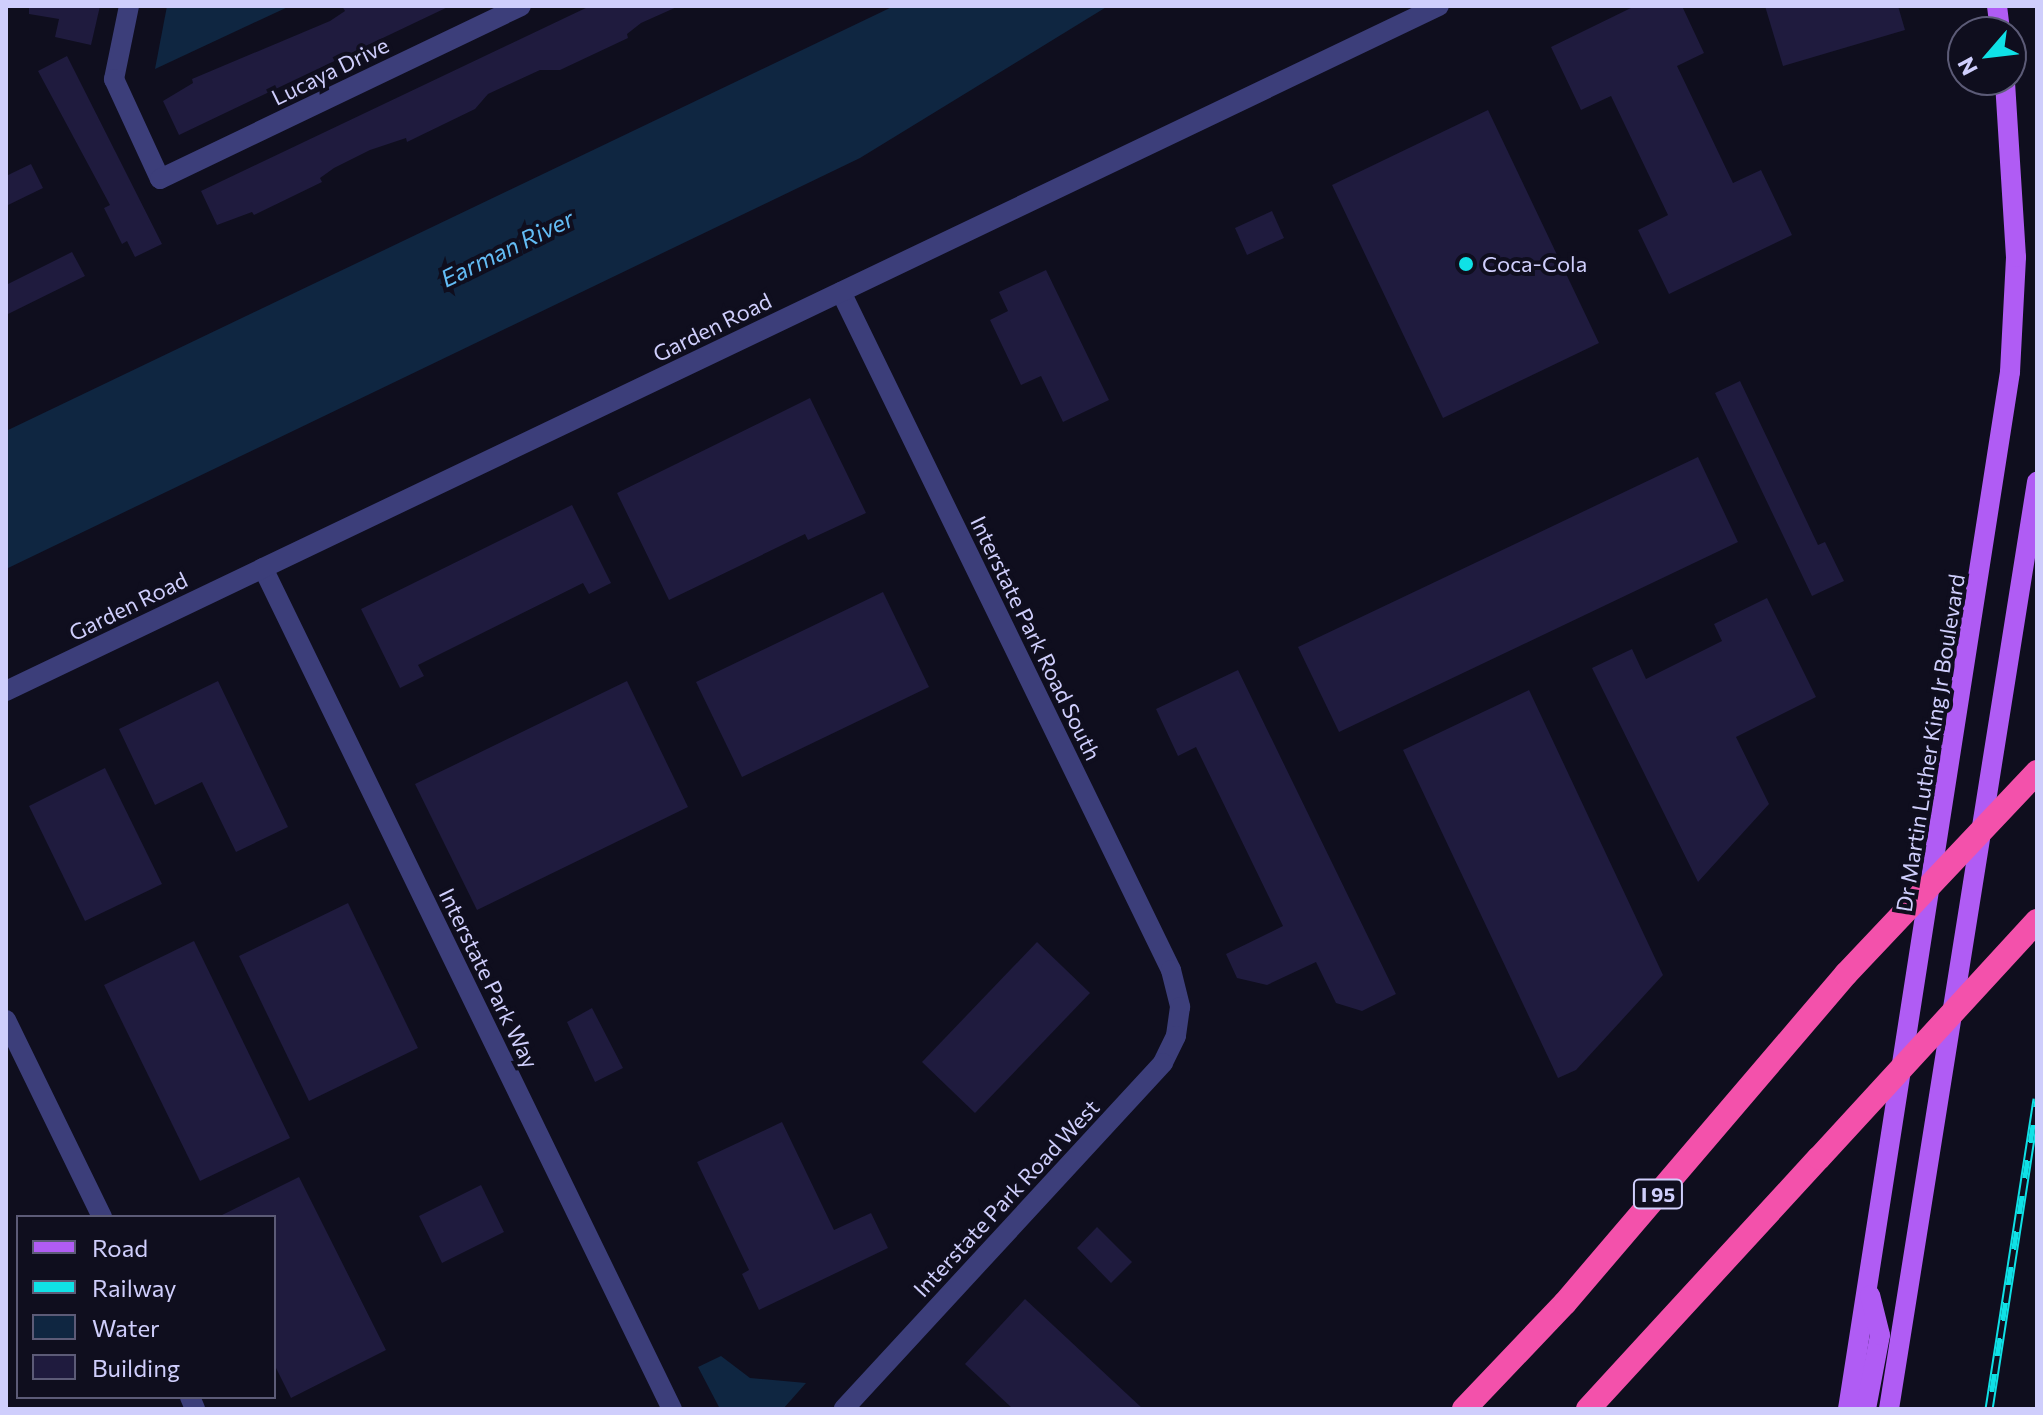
<!DOCTYPE html>
<style>
body{margin:0}
#map{position:relative;width:2043px;height:1415px;overflow:hidden;background:#0f0e1e;font-family:Commissioner,sans-serif}
div>[style]{position:absolute}
.water>*{inset:0;background:#0f2641}
.building>*{inset:0;background:#1f1b3e}
.minor>*{height:20px;margin:-10px;padding:0 10px;transform-origin:10px;border-radius:10px;background:#3c3e7a}
.major>*{height:20px;margin:-10px;padding:0 10px;transform-origin:10px;border-radius:10px;background:#b05cf4}
.highway>*{height:24px;margin:-12px;padding:0 12px;transform-origin:12px;border-radius:12px;background:#f351ab}
.rail>*{height:9px;margin-top:-4.5px;transform-origin:0;background:repeating-linear-gradient(90deg,#0f0e1e 0 18px,#0fe1e6 0 36px);box-sizing:border-box;border-block:2px solid #0fe1e6}
.highway-bridge>*{height:24px;margin:-12px;padding:0 12px;transform-origin:12px;border-radius:12px;background:#f351ab}
.dots>*{width:22px;height:22px;translate:-50% -50%;box-sizing:border-box;border:4px solid #0f0e1e;border-radius:50%}
span{translate:-50% -50%;white-space:nowrap;text-align:center;line-height:1.15;-webkit-text-stroke:8px #0f0e1e;paint-order:stroke}
.shield-label span{padding:2px 6px;background:#0f0e1e;border:2px solid;border-radius:6px;-webkit-text-stroke-width:0}
.shield-label{font-size:20px;color:#cfcefc;font-weight:700}
.street-label{font-size:22px;color:#cfcefc}
.poi-label{font-size:22px;color:#cfcefc}
.left{translate:0 -50%;text-align:left}
.water-label{font-size:24px;color:#63bcf5;font-style:italic}
.frame{position:absolute;inset:0;border:8px solid #cfcefc;pointer-events:none}
.legend{position:absolute;left:16px;top:1215px;width:260px;height:184px;box-sizing:border-box;background:#0f0e1e;border:2px solid #5c5b77;margin:0;padding:10px 14px;list-style:none;font-size:24px;color:#cfcefc}
.legend li{display:flex;align-items:center;gap:16px;height:40px}
.legend b{width:40px;border:2px solid #5c5b77}
.north{position:absolute;left:1947px;top:16px;width:80px;height:80px;box-sizing:border-box;background:#0f0e1e;border:2px solid #5c5b77;border-radius:50%;rotate:242deg;font-size:22px;font-weight:700;line-height:32px;text-align:center;color:#cfcefc}
.north::after{content:'';display:block;margin:auto;width:28px;height:36px;background:#0fe1e6;clip-path:polygon(50% 0,100% 100%,50% 72%,0 100%)}
</style>
<div id="map">
<div class="water">
<div style="clip-path:polygon(167px 6px,290px 6px,155px 69px)"></div>
<div style="clip-path:polygon(894px 6px,1108px 6px,860px 158px,6px 569px,6px 431px)"></div>
<div style="clip-path:polygon(721px 1356px,750px 1378px,806px 1383px,783px 1409px,720px 1409px,698px 1367px)"></div>
</div>
<div class="building">
<div style="clip-path:polygon(29px 6px,100px 6px,91px 45px,55px 37px,59px 19px,29px 14px)"></div>
<div style="clip-path:polygon(342px 6px,450px 6px,179px 135px,163px 101px,193px 83px,192px 79px,330px 21px,345px 11px)"></div>
<div style="clip-path:polygon(590px 6px,679px 6px,641px 23px,627px 34px,628px 38px,560px 70px,540px 70px,488px 94px,475px 109px,407px 142px,406px 138px,370px 150px,334px 168px,320px 178px,322px 182px,254px 215px,252px 212px,217px 225px,201px 191px)"></div>
<div style="clip-path:polygon(1635px 6px,1682px 6px,1704px 53px,1677px 66px,1733px 183px,1761px 170px,1792px 235px,1669px 294px,1638px 230px,1668px 215px,1611px 96px,1581px 110px,1551px 47px)"></div>
<div style="clip-path:polygon(1765px 6px,1898px 6px,1905px 30px,1783px 66px)"></div>
<div style="clip-path:polygon(67px 56px,162px 244px,135px 257px,127px 241px,122px 244px,104px 208px,110px 205px,38px 71px)"></div>
<div style="clip-path:polygon(1488px 110px,1599px 343px,1443px 418px,1332px 185px)"></div>
<div style="clip-path:polygon(31px 164px,43px 188px,6px 206px,6px 176px)"></div>
<div style="clip-path:polygon(1272px 211px,1284px 238px,1247px 255px,1235px 228px)"></div>
<div style="clip-path:polygon(72px 252px,85px 276px,6px 315px,6px 285px)"></div>
<div style="clip-path:polygon(1046px 270px,1109px 400px,1063px 422px,1041px 376px,1021px 385px,990px 320px,1008px 311px,999px 292px)"></div>
<div style="clip-path:polygon(1740px 381px,1818px 545px,1825px 542px,1844px 581px,1812px 596px,1715px 393px)"></div>
<div style="clip-path:polygon(810px 398px,866px 513px,808px 540px,805px 534px,669px 600px,617px 493px)"></div>
<div style="clip-path:polygon(1698px 457px,1738px 542px,1339px 732px,1298px 647px)"></div>
<div style="clip-path:polygon(572px 505px,611px 583px,589px 594px,583px 583px,418px 665px,424px 676px,400px 688px,361px 609px)"></div>
<div style="clip-path:polygon(883px 592px,929px 687px,742px 777px,696px 682px)"></div>
<div style="clip-path:polygon(1767px 598px,1816px 697px,1736px 737px,1769px 804px,1698px 882px,1592px 668px,1632px 649px,1646px 679px,1722px 641px,1714px 624px)"></div>
<div style="clip-path:polygon(1238px 670px,1396px 994px,1362px 1011px,1336px 1003px,1316px 962px,1267px 985px,1237px 978px,1226px 954px,1283px 926px,1196px 747px,1178px 756px,1156px 709px)"></div>
<div style="clip-path:polygon(218px 681px,288px 827px,236px 852px,202px 782px,155px 805px,119px 729px)"></div>
<div style="clip-path:polygon(627px 681px,688px 807px,477px 910px,415px 784px)"></div>
<div style="clip-path:polygon(1529px 690px,1663px 975px,1576px 1070px,1558px 1078px,1403px 750px)"></div>
<div style="clip-path:polygon(105px 768px,162px 884px,85px 921px,29px 806px)"></div>
<div style="clip-path:polygon(348px 903px,418px 1048px,309px 1101px,239px 956px)"></div>
<div style="clip-path:polygon(194px 941px,290px 1138px,200px 1181px,104px 985px)"></div>
<div style="clip-path:polygon(1037px 942px,1090px 993px,975px 1113px,922px 1062px)"></div>
<div style="clip-path:polygon(592px 1008px,623px 1068px,595px 1082px,567px 1022px)"></div>
<div style="clip-path:polygon(782px 1122px,834px 1230px,871px 1213px,888px 1248px,759px 1310px,742px 1274px,749px 1270px,697px 1162px)"></div>
<div style="clip-path:polygon(299px 1177px,386px 1350px,291px 1398px,274px 1364px,274px 1217px,218px 1217px)"></div>
<div style="clip-path:polygon(481px 1185px,504px 1232px,442px 1263px,419px 1216px)"></div>
<div style="clip-path:polygon(1097px 1227px,1132px 1262px,1111px 1283px,1077px 1248px)"></div>
<div style="clip-path:polygon(1025px 1299px,1143px 1409px,1013px 1409px,965px 1364px)"></div>
</div>
<div class="minor">
<div style="left:129px;top:6px;width:75px;rotate:101.6deg"></div>
<div style="left:114px;top:79px;width:110px;rotate:65.3deg"></div>
<div style="left:160px;top:179px;width:400px;rotate:-25.6deg"></div>
<div style="left:841px;top:292px;width:754px;rotate:64.05deg"></div>
<div style="left:1171px;top:970px;width:38px;rotate:76deg"></div>
<div style="left:1180px;top:1007px;width:29px;rotate:98deg"></div>
<div style="left:1176px;top:1036px;width:30px;rotate:116deg"></div>
<div style="left:1163px;top:1063px;width:471px;rotate:132.7deg"></div>
<div style="left:263px;top:568px;width:935px;rotate:64.07deg"></div>
<div style="left:6px;top:691px;width:1588px;rotate:-25.55deg"></div>
<div style="left:6px;top:1020px;width:219px;rotate:64deg"></div>
<div style="left:190px;top:1397px;width:13px;rotate:67deg"></div>
</div>
<div class="major">
<div style="left:1997px;top:6px;width:26px;rotate:83deg"></div>
<div style="left:1848px;top:1409px;width:1050px;rotate:-81.12deg"></div>
<div style="left:2010px;top:372px;width:115px;rotate:-87deg"></div>
<div style="left:2016px;top:257px;width:177px;rotate:-93.6deg"></div>
<div style="left:1866px;top:1409px;width:75px;rotate:-79.3deg"></div>
<div style="left:1880px;top:1335px;width:41px;rotate:-104deg"></div>
<div style="left:1889px;top:1409px;width:939px;rotate:-80.93deg"></div>
</div>
<div class="highway">
<div style="left:1464px;top:1409px;width:146px;rotate:-46.4deg"></div>
<div style="left:1565px;top:1303px;width:433px;rotate:-49.5deg"></div>
<div style="left:1588px;top:1409px;width:341px;rotate:-47.4deg"></div>
</div>
<div class="rail">
<div style="left:1989px;top:1409px;width:314px;rotate:-81.2deg"></div>
</div>
<div class="highway-bridge">
<div style="left:1846px;top:974px;width:278px;rotate:-46.6deg"></div>
<div style="left:1819px;top:1158px;width:322px;rotate:-47.4deg"></div>
</div>
<div class="dots">
<div style="left:1466px;top:264px;background:#0fe1e6"></div>
</div>
<div class="shield-label">
<span style="left:1658px;top:1194px">I 95</span>
</div>
<div class="street-label">
<span style="left:330px;top:71px;rotate:-26deg">Lucaya Drive</span>
<span style="left:712px;top:327px;rotate:-26deg">Garden Road</span>
<span style="left:128px;top:606px;rotate:-26deg">Garden Road</span>
<span style="left:1036px;top:638px;rotate:64deg">Interstate Park Road South</span>
<span style="left:1930px;top:743px;rotate:-81deg">Dr Martin Luther King Jr Boulevard</span>
<span style="left:489px;top:978px;rotate:64deg">Interstate Park Way</span>
<span style="left:1006px;top:1198px;rotate:-47deg">Interstate Park Road West</span>
</div>
<div class="poi-label">
<span class="left" style="left:1482px;top:264px">Coca-Cola</span>
</div>
<div class="water-label">
<span style="left:507px;top:248px;rotate:-26deg">Earman River</span>
</div>
<div class="frame"></div>
<ul class="legend">
<li><b style="height:10px;background:#b05cf4"></b>Road</li>
<li><b style="height:10px;background:#0fe1e6"></b>Railway</li>
<li><b style="height:22px;background:#0f2641"></b>Water</li>
<li><b style="height:22px;background:#1f1b3e"></b>Building</li>
</ul>
<div class="north">N</div>
</div>
